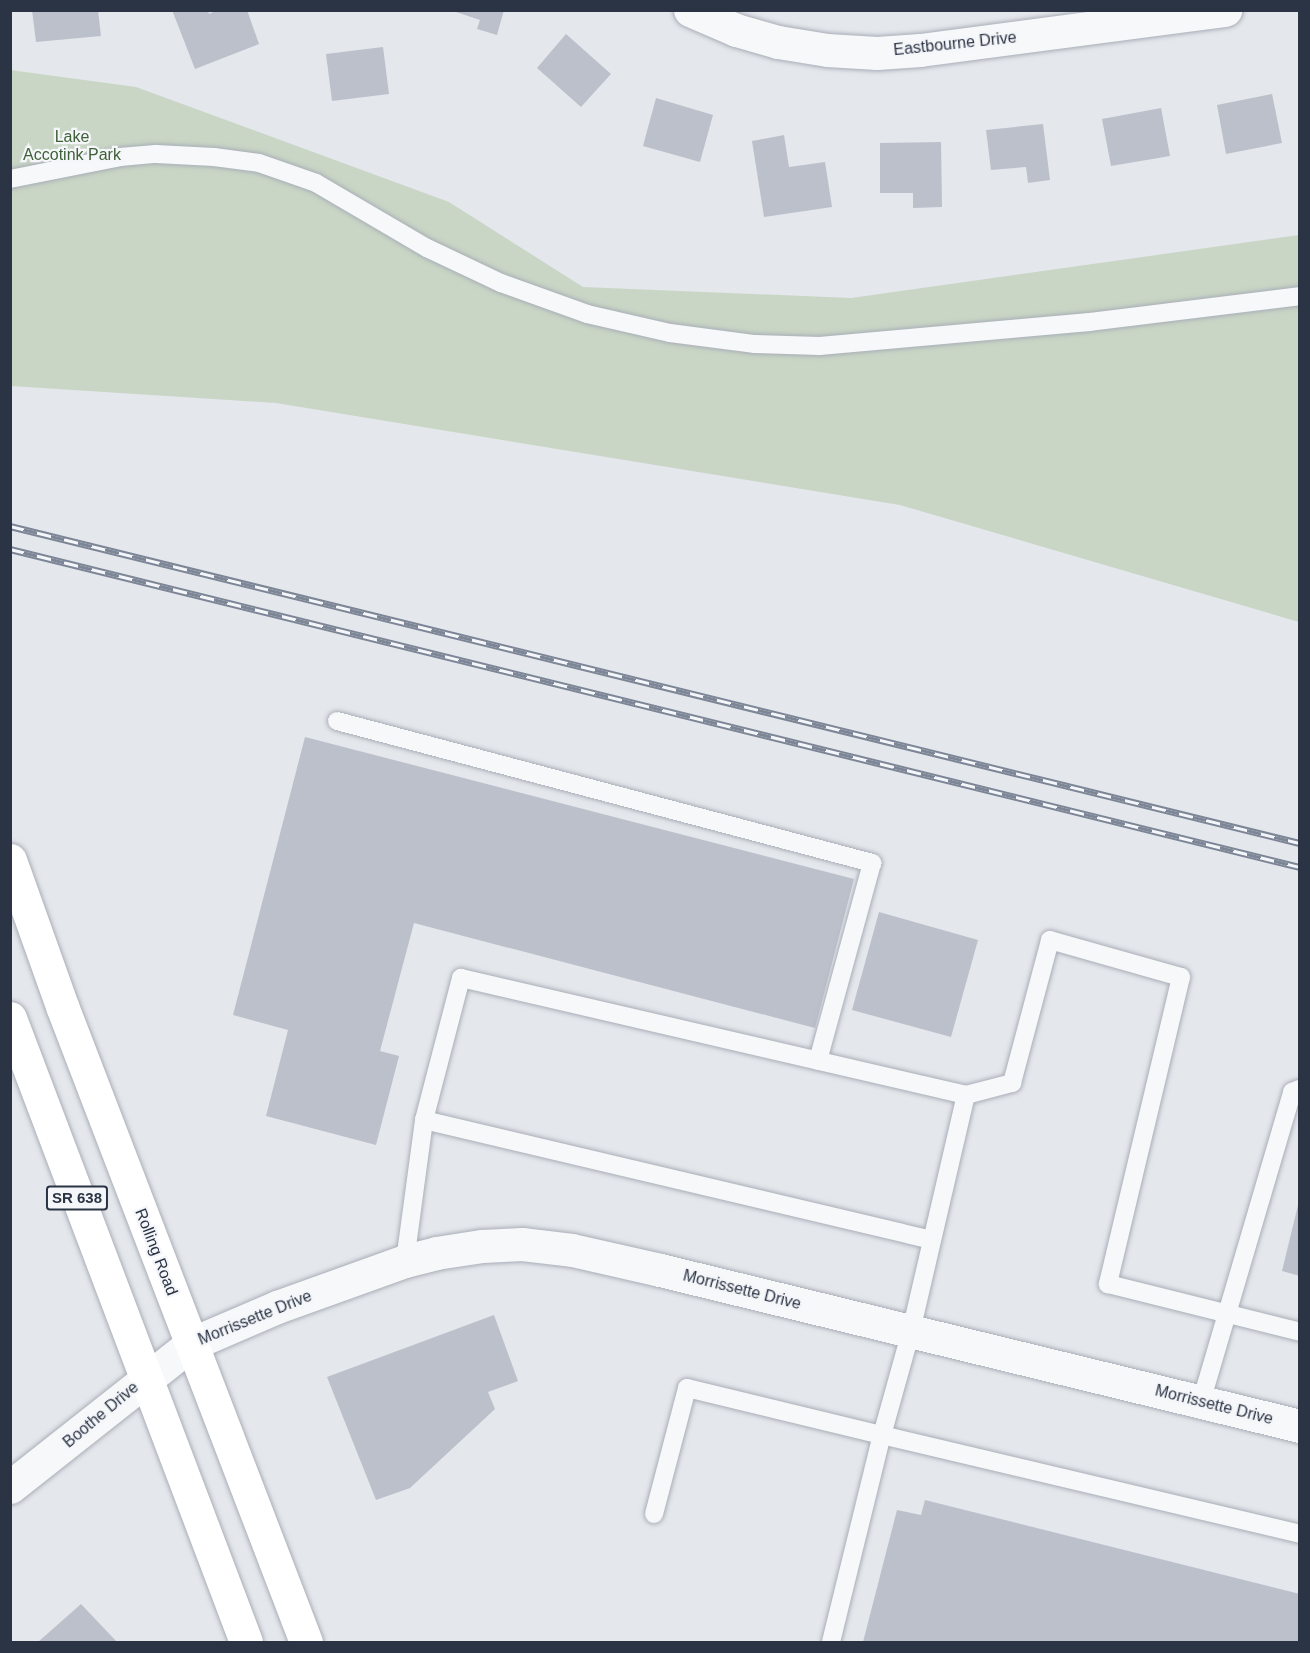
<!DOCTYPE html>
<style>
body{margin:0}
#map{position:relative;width:1310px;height:1653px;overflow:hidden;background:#e4e7ec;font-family:Arial,sans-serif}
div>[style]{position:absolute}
.green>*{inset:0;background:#c9d6c5}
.building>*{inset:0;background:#bbc0ca}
.roads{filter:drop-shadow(0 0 2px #a9aeb7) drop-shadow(0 0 2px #a9aeb7)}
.service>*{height:18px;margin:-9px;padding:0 9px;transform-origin:9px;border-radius:9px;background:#f7f8fa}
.minor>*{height:33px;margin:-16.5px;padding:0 16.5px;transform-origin:16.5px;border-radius:16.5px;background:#f7f8fa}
.primary>*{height:33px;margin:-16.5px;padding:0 16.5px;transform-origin:16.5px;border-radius:16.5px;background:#fff}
.rail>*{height:7px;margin-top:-3.5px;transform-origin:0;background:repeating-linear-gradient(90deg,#f4f6f9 0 14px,#7d8696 0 28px);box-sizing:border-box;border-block:2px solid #7d8696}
span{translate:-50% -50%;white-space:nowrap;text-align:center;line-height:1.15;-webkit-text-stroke:4.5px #f4f6f9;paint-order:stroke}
.shield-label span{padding:2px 4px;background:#f4f6f9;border:2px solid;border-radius:4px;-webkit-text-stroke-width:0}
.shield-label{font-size:15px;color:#2b3445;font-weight:700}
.street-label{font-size:16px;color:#2b3445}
.park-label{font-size:16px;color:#3f6138}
.frame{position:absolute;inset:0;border:12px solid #2b3445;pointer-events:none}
</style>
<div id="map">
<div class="green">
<div style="clip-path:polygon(10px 70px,136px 87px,449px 202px,583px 287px,851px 298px,1299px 235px,1299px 622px,900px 505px,276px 403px,11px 386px)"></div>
</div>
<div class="building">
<div style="clip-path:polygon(32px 10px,98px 10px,101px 36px,36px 42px)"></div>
<div style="clip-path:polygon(172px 10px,208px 10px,209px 14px,218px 10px,247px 10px,259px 44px,195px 69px)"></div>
<div style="clip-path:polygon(450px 10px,504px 10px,497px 35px,477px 29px,480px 20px)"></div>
<div style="clip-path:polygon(566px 34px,611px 74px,581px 107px,537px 68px)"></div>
<div style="clip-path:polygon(383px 47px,389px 94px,332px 101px,326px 54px)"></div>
<div style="clip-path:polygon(1272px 94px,1282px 143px,1226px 154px,1217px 105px)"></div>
<div style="clip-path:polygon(656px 98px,713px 115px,700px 162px,643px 146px)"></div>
<div style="clip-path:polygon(1161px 108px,1170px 156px,1111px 166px,1102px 119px)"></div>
<div style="clip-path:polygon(1043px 124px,1050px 180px,1028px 183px,1026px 167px,991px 170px,986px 130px)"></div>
<div style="clip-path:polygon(784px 135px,789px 167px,825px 162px,832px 207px,764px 217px,752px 141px)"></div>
<div style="clip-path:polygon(941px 142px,942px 207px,913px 208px,913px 193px,880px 193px,880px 143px)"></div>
<div style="clip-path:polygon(305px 737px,854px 879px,815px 1028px,414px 923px,380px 1051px,399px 1056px,376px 1145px,266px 1116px,288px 1030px,233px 1015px)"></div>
<div style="clip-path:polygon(879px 912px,978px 940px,951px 1037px,852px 1010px)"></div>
<div style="clip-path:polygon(1299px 1201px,1300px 1201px,1300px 1276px,1282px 1271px)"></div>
<div style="clip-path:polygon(494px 1315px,518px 1381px,488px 1392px,495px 1409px,410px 1488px,376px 1500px,327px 1377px)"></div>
<div style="clip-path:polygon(925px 1500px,1300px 1594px,1300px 1642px,863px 1642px,897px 1510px,921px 1515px)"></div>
<div style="clip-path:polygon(81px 1604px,117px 1642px,38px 1642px)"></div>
</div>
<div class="roads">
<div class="service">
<div style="left:10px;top:179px;width:112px;rotate:-11.3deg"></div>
<div style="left:120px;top:157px;width:36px;rotate:-5deg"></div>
<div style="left:156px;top:154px;width:58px;rotate:3deg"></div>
<div style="left:214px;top:157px;width:45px;rotate:7.6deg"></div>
<div style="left:259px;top:163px;width:60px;rotate:19.3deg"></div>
<div style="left:316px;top:183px;width:129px;rotate:30.4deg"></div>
<div style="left:427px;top:248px;width:82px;rotate:25.3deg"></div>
<div style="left:501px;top:283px;width:91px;rotate:19.8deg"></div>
<div style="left:587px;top:314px;width:85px;rotate:12.9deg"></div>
<div style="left:670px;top:333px;width:86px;rotate:7.4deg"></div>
<div style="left:755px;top:344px;width:65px;rotate:1.8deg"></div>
<div style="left:820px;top:346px;width:270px;rotate:-5.1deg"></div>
<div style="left:1089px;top:322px;width:213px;rotate:-7deg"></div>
<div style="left:337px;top:721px;width:554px;rotate:14.86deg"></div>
<div style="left:872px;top:863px;width:205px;rotate:105.3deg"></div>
<div style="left:424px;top:1120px;width:522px;rotate:13.29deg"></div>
<div style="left:405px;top:1261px;width:142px;rotate:-82.3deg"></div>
<div style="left:424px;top:1120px;width:147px;rotate:-75.4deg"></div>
<div style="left:461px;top:978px;width:518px;rotate:13.04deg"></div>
<div style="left:1201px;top:1402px;width:323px;rotate:-73.6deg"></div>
<div style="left:1292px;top:1092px;width:9px;rotate:-21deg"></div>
<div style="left:654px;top:1514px;width:130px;rotate:-75.3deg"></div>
<div style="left:687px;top:1388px;width:201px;rotate:13.6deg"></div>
<div style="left:882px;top:1435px;width:108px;rotate:-74.4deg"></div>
<div style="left:911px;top:1331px;width:242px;rotate:-76.9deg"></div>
<div style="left:966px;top:1095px;width:48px;rotate:-14.6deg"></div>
<div style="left:1012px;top:1083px;width:148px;rotate:-75.1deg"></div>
<div style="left:1050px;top:940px;width:136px;rotate:15.8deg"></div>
<div style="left:1181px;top:977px;width:316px;rotate:103.4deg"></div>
<div style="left:1108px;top:1284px;width:198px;rotate:14deg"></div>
<div style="left:831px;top:1642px;width:213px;rotate:-76.2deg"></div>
<div style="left:882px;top:1435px;width:430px;rotate:13.3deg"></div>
</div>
<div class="minor">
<div style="left:690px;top:10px;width:50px;rotate:23.5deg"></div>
<div style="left:736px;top:30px;width:44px;rotate:15.9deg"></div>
<div style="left:778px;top:42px;width:50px;rotate:9.3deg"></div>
<div style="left:827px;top:50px;width:50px;rotate:3.4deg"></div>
<div style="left:877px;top:53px;width:43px;rotate:-4deg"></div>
<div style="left:920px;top:50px;width:308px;rotate:-7.5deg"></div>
<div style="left:10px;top:1487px;width:231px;rotate:-38.3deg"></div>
<div style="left:191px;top:1344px;width:94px;rotate:-23.3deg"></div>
<div style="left:277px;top:1307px;width:136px;rotate:-19.8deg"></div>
<div style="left:405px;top:1261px;width:32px;rotate:-14deg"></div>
<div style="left:436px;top:1253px;width:47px;rotate:-8.7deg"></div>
<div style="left:482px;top:1246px;width:40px;rotate:-2.9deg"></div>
<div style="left:522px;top:1244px;width:50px;rotate:6.8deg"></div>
<div style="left:572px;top:1250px;width:90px;rotate:12.8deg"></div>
<div style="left:660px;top:1270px;width:659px;rotate:13.7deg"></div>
</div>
<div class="primary">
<div style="left:10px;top:860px;width:155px;rotate:70.4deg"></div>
<div style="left:62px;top:1006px;width:681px;rotate:69.01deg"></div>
<div style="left:10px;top:1018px;width:667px;rotate:69.28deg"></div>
</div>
</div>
<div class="rail">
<div style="left:10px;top:526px;width:1328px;rotate:13.81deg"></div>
<div style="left:10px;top:549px;width:1329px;rotate:13.85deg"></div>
</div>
<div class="shield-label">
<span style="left:77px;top:1198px">SR 638</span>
</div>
<div class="street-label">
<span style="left:955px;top:44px;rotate:-6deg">Eastbourne Drive</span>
<span style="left:156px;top:1252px;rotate:69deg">Rolling Road</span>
<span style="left:742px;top:1290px;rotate:14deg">Morrissette Drive</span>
<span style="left:255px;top:1318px;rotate:-22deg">Morrissette Drive</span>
<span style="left:1214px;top:1405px;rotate:14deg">Morrissette Drive</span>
<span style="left:101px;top:1415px;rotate:-40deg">Boothe Drive</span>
</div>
<div class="park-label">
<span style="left:72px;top:146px">Lake<br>Accotink Park</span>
</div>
<div class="frame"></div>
</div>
